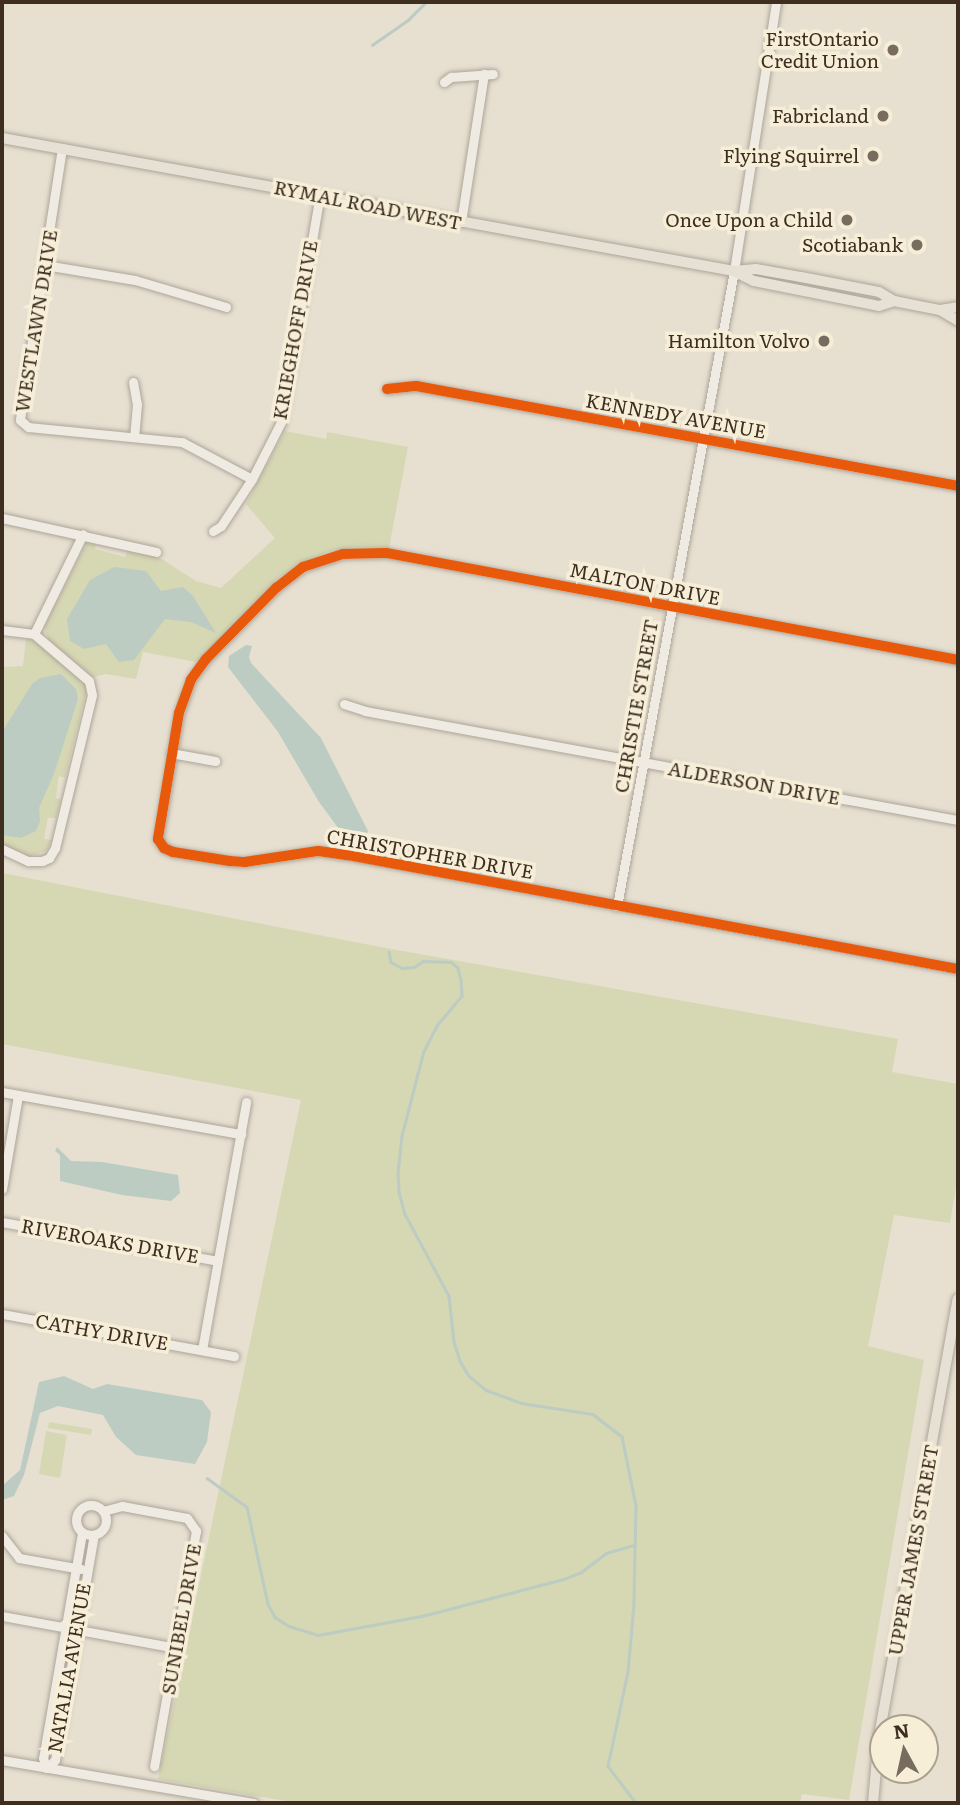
<!DOCTYPE html>
<style>
body{margin:0}
#map{position:relative;width:960px;height:1805px;overflow:hidden;background:#e7e0d1;font-family:Literata,serif}
div>[style]{position:absolute}
.green>*{inset:0;background:#d6d7b3}
.water>*{inset:0;background:#bcccc2}
.stream>*{height:2.5px;margin:-1.25px;padding:0 1.25px;transform-origin:1.25px;border-radius:1.25px;background:#bcccc2}
.roads{filter:drop-shadow(0 0 2px #ada599) drop-shadow(0 0 2px #ada599)}
.minor>*{height:9px;margin:-4.5px;padding:0 4.5px;transform-origin:4.5px;border-radius:4.5px;background:#efebe3}
.minor>.ring{margin:-4.5px;padding:0;box-sizing:content-box;background:none;border:9px solid #efebe3;border-radius:50%}
.major>*{height:10px;margin:-5px;padding:0 5px;transform-origin:5px;border-radius:5px;background:#e6e1d4}
.cycleway>*{height:10px;margin:-5px;padding:0 5px;transform-origin:5px;border-radius:5px;background:#e8590c}
.dots>*{width:19px;height:19px;translate:-50% -50%;box-sizing:border-box;border:4px solid #f7eed8;border-radius:50%}
span{translate:-50% -50%;white-space:nowrap;text-align:center;line-height:1.15;-webkit-text-stroke:7px #f7eed8;paint-order:stroke}
.poi-label{font-size:19px;color:#3d2e20}
.right{translate:-100% -50%;text-align:right}
.street-label{font-size:19px;color:#3d2e20}
.frame{position:absolute;inset:0;border:4px solid #3d2e20;pointer-events:none}
.north{position:absolute;left:869px;top:1714px;width:70px;height:70px;box-sizing:border-box;background:#f7eed8;border:2px solid #ada18e;border-radius:50%;rotate:352deg;font-size:19px;font-weight:700;line-height:28px;text-align:center;color:#3d2e20}
.north::after{content:'';display:block;margin:auto;width:24px;height:32px;background:#786c5e;clip-path:polygon(50% 0,100% 100%,50% 72%,0 100%)}
</style>
<div id="map">
<div class="green">
<div style="clip-path:polygon(285px 431px,326px 439px,327px 432px,408px 447px,389px 548px,356px 547px,327px 552px,298px 564px,276px 580px,196px 662px,143px 652px,136px 679px,106px 674px,93px 677px,49px 641px,44px 627px,87px 542px,96px 541px,95px 549px,125px 557px,128px 549px,160px 558px,196px 581px,221px 588px,275px 538px,246px 504px)"></div>
<div style="clip-path:polygon(26px 638px,34px 640px,83px 679px,87px 689px,65px 778px,59px 776px,56px 798px,61px 800px,56px 818px,48px 818px,44px 839px,53px 840px,46px 851px,28px 857px,2px 844px,2px 667px,23px 666px)"></div>
<div style="clip-path:polygon(2px 873px,380px 947px,898px 1039px,892px 1072px,958px 1084px,958px 1174px,950px 1223px,894px 1215px,868px 1346px,924px 1360px,849px 1800px,802px 1794px,800px 1803px,297px 1803px,158px 1779px,301px 1100px,2px 1044px)"></div>
<div style="clip-path:polygon(49px 1422px,92px 1429px,91px 1435px,48px 1428px)"></div>
<div style="clip-path:polygon(46px 1431px,67px 1435px,60px 1478px,39px 1474px)"></div>
</div>
<div class="water">
<div style="clip-path:polygon(114px 567px,146px 571px,161px 591px,183px 587px,193px 596px,216px 633px,191px 622px,165px 619px,134px 660px,119px 662px,106px 644px,84px 649px,70px 641px,67px 619px,90px 580px)"></div>
<div style="clip-path:polygon(246px 645px,252px 646px,249px 657px,251px 663px,321px 738px,368px 831px,364px 841px,342px 833px,319px 802px,278px 732px,228px 667px,229px 656px)"></div>
<div style="clip-path:polygon(61px 674px,76px 689px,78px 699px,54px 774px,39px 808px,40px 821px,36px 831px,21px 838px,2px 835px,2px 732px,32px 684px,40px 678px)"></div>
<div style="clip-path:polygon(57px 1147px,71px 1161px,102px 1162px,178px 1175px,180px 1193px,171px 1201px,122px 1195px,60px 1181px,60px 1155px,55px 1151px)"></div>
<div style="clip-path:polygon(64px 1376px,93px 1389px,107px 1384px,202px 1400px,211px 1412px,207px 1442px,195px 1464px,136px 1455px,116px 1437px,103px 1415px,58px 1406px,40px 1413px,24px 1475px,14px 1496px,2px 1500px,2px 1486px,20px 1470px,39px 1382px)"></div>
</div>
<div class="stream">
<div style="left:372px;top:45px;width:44px;rotate:-34.8deg"></div>
<div style="left:408px;top:20px;width:25px;rotate:-45deg"></div>
<div style="left:389px;top:952px;width:10px;rotate:79deg"></div>
<div style="left:391px;top:962px;width:13px;rotate:29deg"></div>
<div style="left:402px;top:968px;width:12px;rotate:-5deg"></div>
<div style="left:414px;top:967px;width:11px;rotate:-34deg"></div>
<div style="left:423px;top:961px;width:28px;rotate:2deg"></div>
<div style="left:451px;top:962px;width:9px;rotate:41deg"></div>
<div style="left:458px;top:968px;width:12px;rotate:76deg"></div>
<div style="left:461px;top:980px;width:16px;rotate:86deg"></div>
<div style="left:462px;top:996px;width:39px;rotate:130deg"></div>
<div style="left:437px;top:1026px;width:28px;rotate:117deg"></div>
<div style="left:424px;top:1051px;width:88px;rotate:104.5deg"></div>
<div style="left:402px;top:1136px;width:36px;rotate:96deg"></div>
<div style="left:398px;top:1172px;width:20px;rotate:87deg"></div>
<div style="left:399px;top:1192px;width:23px;rotate:75deg"></div>
<div style="left:405px;top:1214px;width:93px;rotate:61.8deg"></div>
<div style="left:449px;top:1296px;width:46px;rotate:83.8deg"></div>
<div style="left:454px;top:1342px;width:20px;rotate:72deg"></div>
<div style="left:460px;top:1361px;width:17px;rotate:59deg"></div>
<div style="left:469px;top:1376px;width:22px;rotate:39deg"></div>
<div style="left:486px;top:1390px;width:37px;rotate:20deg"></div>
<div style="left:521px;top:1403px;width:73px;rotate:8.7deg"></div>
<div style="left:593px;top:1414px;width:37px;rotate:38deg"></div>
<div style="left:622px;top:1437px;width:69px;rotate:78.4deg"></div>
<div style="left:636px;top:1505px;width:99px;rotate:91.2deg"></div>
<div style="left:634px;top:1604px;width:68px;rotate:95deg"></div>
<div style="left:628px;top:1672px;width:96px;rotate:102deg"></div>
<div style="left:608px;top:1766px;width:46px;rotate:52.9deg"></div>
<div style="left:207px;top:1478px;width:49px;rotate:35.9deg"></div>
<div style="left:247px;top:1507px;width:99px;rotate:77.8deg"></div>
<div style="left:268px;top:1604px;width:15px;rotate:62deg"></div>
<div style="left:275px;top:1617px;width:17px;rotate:33deg"></div>
<div style="left:289px;top:1626px;width:30px;rotate:17deg"></div>
<div style="left:318px;top:1635px;width:106px;rotate:-10.4deg"></div>
<div style="left:422px;top:1616px;width:147px;rotate:-14.6deg"></div>
<div style="left:564px;top:1579px;width:18px;rotate:-22deg"></div>
<div style="left:581px;top:1572px;width:31px;rotate:-37deg"></div>
<div style="left:606px;top:1553px;width:29px;rotate:-16deg"></div>
</div>
<div class="roads">
<div class="minor">
<div style="left:444px;top:82px;width:9px;rotate:-36deg"></div>
<div style="left:451px;top:77px;width:42px;rotate:-4.1deg"></div>
<div style="left:62px;top:148px;width:275px;rotate:98.8deg"></div>
<div style="left:20px;top:420px;width:11px;rotate:41deg"></div>
<div style="left:28px;top:427px;width:155px;rotate:5.6deg"></div>
<div style="left:182px;top:442px;width:79px;rotate:27.9deg"></div>
<div style="left:461px;top:222px;width:150px;rotate:-81.2deg"></div>
<div style="left:45px;top:265px;width:91px;rotate:9.5deg"></div>
<div style="left:135px;top:280px;width:95px;rotate:16.5deg"></div>
<div style="left:133px;top:382px;width:22px;rotate:80deg"></div>
<div style="left:137px;top:404px;width:32px;rotate:95deg"></div>
<div style="left:387px;top:389px;width:29px;rotate:-6deg"></div>
<div style="left:416px;top:386px;width:551px;rotate:10.45deg"></div>
<div style="left:2px;top:518px;width:158px;rotate:12.4deg"></div>
<div style="left:213px;top:531px;width:9px;rotate:-32deg"></div>
<div style="left:221px;top:526px;width:56px;rotate:-56.6deg"></div>
<div style="left:252px;top:479px;width:64px;rotate:-63deg"></div>
<div style="left:281px;top:422px;width:230px;rotate:-80.3deg"></div>
<div style="left:2px;top:630px;width:32px;rotate:7deg"></div>
<div style="left:34px;top:634px;width:111px;rotate:-63.9deg"></div>
<div style="left:958px;top:660px;width:582px;rotate:-169.4deg"></div>
<div style="left:386px;top:553px;width:43px;rotate:178.7deg"></div>
<div style="left:343px;top:554px;width:42px;rotate:162deg"></div>
<div style="left:303px;top:567px;width:33px;rotate:142deg"></div>
<div style="left:277px;top:587px;width:101px;rotate:134.6deg"></div>
<div style="left:206px;top:659px;width:26px;rotate:126deg"></div>
<div style="left:191px;top:680px;width:35px;rotate:110deg"></div>
<div style="left:179px;top:713px;width:128px;rotate:99.5deg"></div>
<div style="left:158px;top:839px;width:11px;rotate:56deg"></div>
<div style="left:164px;top:848px;width:10px;rotate:24deg"></div>
<div style="left:173px;top:852px;width:57px;rotate:9.1deg"></div>
<div style="left:229px;top:861px;width:16px;rotate:4deg"></div>
<div style="left:245px;top:862px;width:74px;rotate:-8.6deg"></div>
<div style="left:318px;top:851px;width:30px;rotate:8deg"></div>
<div style="left:348px;top:855px;width:621px;rotate:10.59deg"></div>
<div style="left:344px;top:704px;width:22px;rotate:18deg"></div>
<div style="left:365px;top:711px;width:603px;rotate:10.42deg"></div>
<div style="left:171px;top:753px;width:45px;rotate:10.3deg"></div>
<div style="left:2px;top:849px;width:29px;rotate:25deg"></div>
<div style="left:28px;top:861px;width:14px"></div>
<div style="left:42px;top:861px;width:8px;rotate:-23deg"></div>
<div style="left:49px;top:858px;width:12px;rotate:-59deg"></div>
<div style="left:55px;top:848px;width:157px;rotate:-76.4deg"></div>
<div style="left:92px;top:695px;width:14px;rotate:-102deg"></div>
<div style="left:89px;top:681px;width:72px;rotate:-139.5deg"></div>
<div style="left:617px;top:906px;width:646px;rotate:-79.56deg"></div>
<div style="left:734px;top:271px;width:272px;rotate:-81.1deg"></div>
<div style="left:2px;top:1092px;width:243px;rotate:10deg"></div>
<div style="left:2px;top:1189px;width:95px;rotate:-80.3deg"></div>
<div style="left:2px;top:1222px;width:219px;rotate:10.2deg"></div>
<div style="left:2px;top:1314px;width:236px;rotate:10.3deg"></div>
<div style="left:202px;top:1350px;width:252px;rotate:-79.9deg"></div>
<div class="ring" style="left:76px;top:1505px;width:21px;height:21px"></div>
<div style="left:103px;top:1511px;width:20px;rotate:-15deg"></div>
<div style="left:122px;top:1506px;width:66px;rotate:10.5deg"></div>
<div style="left:187px;top:1518px;width:16px;rotate:55deg"></div>
<div style="left:196px;top:1531px;width:239px;rotate:100.1deg"></div>
<div style="left:82px;top:1533px;width:228px;rotate:99.8deg"></div>
<div style="left:43px;top:1758px;width:10px;rotate:73deg"></div>
<div style="left:46px;top:1768px;width:12px;rotate:-42deg"></div>
<div style="left:55px;top:1760px;width:228px;rotate:-80.2deg"></div>
<div style="left:2px;top:1536px;width:28px;rotate:52deg"></div>
<div style="left:19px;top:1558px;width:63px;rotate:10.1deg"></div>
<div style="left:2px;top:1616px;width:177px;rotate:10.4deg"></div>
<div style="left:2px;top:1760px;width:255px;rotate:9.7deg"></div>
</div>
<div class="major">
<div style="left:2px;top:138px;width:744px;rotate:10.3deg"></div>
<div style="left:734px;top:271px;width:22px;rotate:-5deg"></div>
<div style="left:756px;top:269px;width:46px;rotate:10.1deg"></div>
<div style="left:801px;top:277px;width:79px;rotate:10.9deg"></div>
<div style="left:879px;top:292px;width:17px;rotate:31deg"></div>
<div style="left:894px;top:301px;width:47px;rotate:11.1deg"></div>
<div style="left:940px;top:310px;width:18px;rotate:-9deg"></div>
<div style="left:734px;top:271px;width:22px;rotate:27deg"></div>
<div style="left:754px;top:281px;width:127px;rotate:11.3deg"></div>
<div style="left:879px;top:306px;width:16px;rotate:-18deg"></div>
<div style="left:940px;top:310px;width:21px;rotate:31deg"></div>
<div style="left:873px;top:1803px;width:67px;rotate:-84.9deg"></div>
<div style="left:879px;top:1736px;width:444px;rotate:-79.8deg"></div>
</div>
</div>
<div class="cycleway">
<div style="left:387px;top:389px;width:29px;rotate:-6deg"></div>
<div style="left:416px;top:386px;width:551px;rotate:10.45deg"></div>
<div style="left:958px;top:660px;width:582px;rotate:-169.4deg"></div>
<div style="left:386px;top:553px;width:43px;rotate:178.7deg"></div>
<div style="left:343px;top:554px;width:42px;rotate:162deg"></div>
<div style="left:303px;top:567px;width:33px;rotate:142deg"></div>
<div style="left:277px;top:587px;width:101px;rotate:134.6deg"></div>
<div style="left:206px;top:659px;width:26px;rotate:126deg"></div>
<div style="left:191px;top:680px;width:35px;rotate:110deg"></div>
<div style="left:179px;top:713px;width:128px;rotate:99.5deg"></div>
<div style="left:158px;top:839px;width:11px;rotate:56deg"></div>
<div style="left:164px;top:848px;width:10px;rotate:24deg"></div>
<div style="left:173px;top:852px;width:57px;rotate:9.1deg"></div>
<div style="left:229px;top:861px;width:16px;rotate:4deg"></div>
<div style="left:245px;top:862px;width:74px;rotate:-8.6deg"></div>
<div style="left:318px;top:851px;width:30px;rotate:8deg"></div>
<div style="left:348px;top:855px;width:621px;rotate:10.59deg"></div>
</div>
<div class="dots">
<div style="left:893px;top:50px;background:#786c5e"></div>
<div style="left:883px;top:116px;background:#786c5e"></div>
<div style="left:873px;top:156px;background:#786c5e"></div>
<div style="left:847px;top:220px;background:#786c5e"></div>
<div style="left:917px;top:245px;background:#786c5e"></div>
<div style="left:824px;top:341px;background:#786c5e"></div>
</div>
<div class="poi-label">
<span class="right" style="left:879px;top:50px">FirstOntario<br>Credit Union</span>
<span class="right" style="left:869px;top:116px">Fabricland</span>
<span class="right" style="left:859px;top:156px">Flying Squirrel</span>
<span class="right" style="left:833px;top:220px">Once Upon a Child</span>
<span class="right" style="left:903px;top:245px">Scotiabank</span>
<span class="right" style="left:810px;top:341px">Hamilton Volvo</span>
</div>
<div class="street-label">
<span style="left:368px;top:205px;rotate:11deg">RYMAL ROAD WEST</span>
<span style="left:36px;top:321px;rotate:-81deg">WESTLAWN DRIVE</span>
<span style="left:295px;top:330px;rotate:-80deg">KRIEGHOFF DRIVE</span>
<span style="left:676px;top:416px;rotate:10deg">KENNEDY AVENUE</span>
<span style="left:645px;top:584px;rotate:11deg">MALTON DRIVE</span>
<span style="left:636px;top:706px;rotate:-80deg">CHRISTIE STREET</span>
<span style="left:754px;top:783px;rotate:10deg">ALDERSON DRIVE</span>
<span style="left:430px;top:854px;rotate:10deg">CHRISTOPHER DRIVE</span>
<span style="left:110px;top:1241px;rotate:10deg">RIVEROAKS DRIVE</span>
<span style="left:102px;top:1332px;rotate:10deg">CATHY DRIVE</span>
<span style="left:913px;top:1550px;rotate:-80deg">UPPER JAMES STREET</span>
<span style="left:181px;top:1619px;rotate:-80deg">SUNIBEL DRIVE</span>
<span style="left:69px;top:1668px;rotate:-80deg">NATALIA AVENUE</span>
</div>
<div class="frame"></div>
<div class="north">N</div>
</div>
